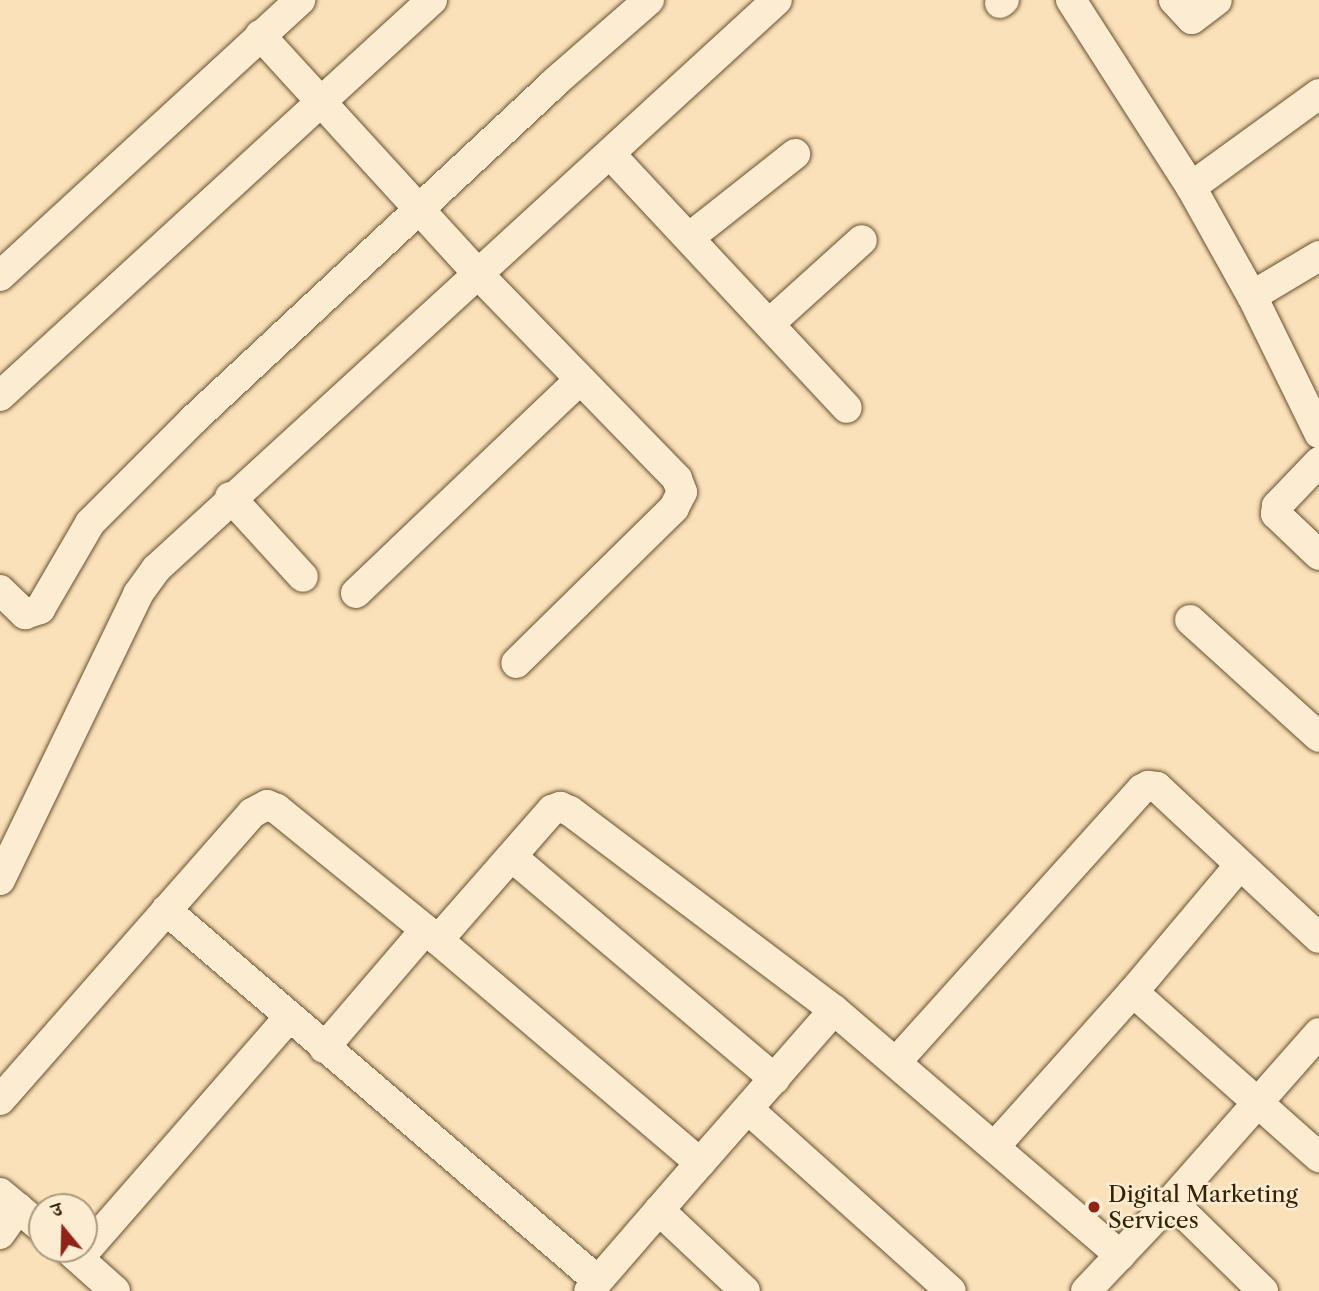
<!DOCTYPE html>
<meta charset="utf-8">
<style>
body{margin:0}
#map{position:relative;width:1319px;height:1291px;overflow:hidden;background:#fbe1b9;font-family:"Libre Caslon Text","Noto Serif Devanagari",serif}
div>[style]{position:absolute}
.roads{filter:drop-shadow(0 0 2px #67512f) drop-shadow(0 0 2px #67512f)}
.minor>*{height:30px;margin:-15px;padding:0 15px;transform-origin:15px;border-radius:15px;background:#fcecd2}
.dots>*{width:19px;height:19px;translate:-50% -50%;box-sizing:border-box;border:4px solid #fcecd2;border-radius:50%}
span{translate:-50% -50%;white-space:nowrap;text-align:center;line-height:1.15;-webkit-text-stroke:5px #fcecd2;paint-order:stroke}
.poi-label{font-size:23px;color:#362101}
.left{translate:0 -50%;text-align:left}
.north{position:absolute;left:28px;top:1193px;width:70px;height:70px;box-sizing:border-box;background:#fcecd2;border:2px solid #ad9b7e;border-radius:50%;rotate:341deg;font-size:19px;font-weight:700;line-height:28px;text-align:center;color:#362101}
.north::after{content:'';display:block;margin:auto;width:24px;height:32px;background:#8f2418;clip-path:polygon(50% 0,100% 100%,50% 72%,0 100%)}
</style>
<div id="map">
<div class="roads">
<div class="minor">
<div style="left:1071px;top:0;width:222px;rotate:57.3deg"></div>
<div style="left:1191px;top:187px;width:125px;rotate:60.8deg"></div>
<div style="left:1252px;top:296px;width:153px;rotate:63.9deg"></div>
<div style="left:1174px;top:0;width:26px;rotate:47deg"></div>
<div style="left:1192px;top:19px;width:31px;rotate:-37deg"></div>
<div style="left:1000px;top:3px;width:5px;rotate:-37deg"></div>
<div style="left:260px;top:35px;width:322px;rotate:47.6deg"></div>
<div style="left:477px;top:273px;width:287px;rotate:45.8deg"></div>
<div style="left:677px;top:479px;width:14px;rotate:69deg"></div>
<div style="left:682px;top:492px;width:18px;rotate:117deg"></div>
<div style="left:674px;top:508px;width:221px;rotate:135.5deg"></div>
<div style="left:610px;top:154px;width:347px;rotate:47deg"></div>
<div style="left:1191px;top:187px;width:158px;rotate:-36deg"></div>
<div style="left:690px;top:237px;width:134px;rotate:-38.3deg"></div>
<div style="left:0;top:276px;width:408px;rotate:-42.6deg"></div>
<div style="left:1252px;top:296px;width:78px;rotate:-30.8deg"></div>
<div style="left:769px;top:324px;width:125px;rotate:-42.1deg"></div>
<div style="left:0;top:396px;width:586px;rotate:-42.51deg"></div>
<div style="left:1319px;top:462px;width:61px;rotate:133.7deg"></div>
<div style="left:1277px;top:506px;width:8px;rotate:97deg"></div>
<div style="left:1276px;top:514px;width:59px;rotate:43.6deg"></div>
<div style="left:230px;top:497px;width:108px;rotate:47.6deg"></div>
<div style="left:0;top:590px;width:35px;rotate:44deg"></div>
<div style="left:25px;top:614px;width:16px;rotate:-18deg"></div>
<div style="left:40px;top:609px;width:99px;rotate:-59.8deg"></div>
<div style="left:90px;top:523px;width:147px;rotate:-45deg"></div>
<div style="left:194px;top:419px;width:494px;rotate:-43deg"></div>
<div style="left:555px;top:82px;width:125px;rotate:-41.1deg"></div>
<div style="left:356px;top:593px;width:309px;rotate:-43.6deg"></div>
<div style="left:1190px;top:620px;width:174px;rotate:42.2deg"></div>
<div style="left:512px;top:857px;width:344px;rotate:40.2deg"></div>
<div style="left:0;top:880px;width:318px;rotate:-64.2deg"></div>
<div style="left:138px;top:594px;width:31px;rotate:-54deg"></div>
<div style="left:156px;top:569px;width:842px;rotate:-42.5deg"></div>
<div style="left:166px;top:910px;width:568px;rotate:40.65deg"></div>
<div style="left:438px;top:940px;width:173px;rotate:-48.8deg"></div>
<div style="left:552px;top:810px;width:9px;rotate:-21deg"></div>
<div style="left:560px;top:807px;width:11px;rotate:22deg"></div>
<div style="left:570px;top:811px;width:331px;rotate:37deg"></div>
<div style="left:834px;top:1010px;width:377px;rotate:40.6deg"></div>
<div style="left:1133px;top:992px;width:249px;rotate:41.6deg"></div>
<div style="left:324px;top:1048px;width:155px;rotate:-49.4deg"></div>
<div style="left:897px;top:1061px;width:366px;rotate:-48deg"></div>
<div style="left:1142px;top:789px;width:7px;rotate:-27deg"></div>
<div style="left:1148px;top:786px;width:9px;rotate:6deg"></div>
<div style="left:1157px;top:787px;width:221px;rotate:43deg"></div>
<div style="left:0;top:1100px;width:382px;rotate:-48.7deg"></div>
<div style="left:252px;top:813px;width:17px;rotate:-28deg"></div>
<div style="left:267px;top:805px;width:11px;rotate:22deg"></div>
<div style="left:277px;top:809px;width:208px;rotate:39.1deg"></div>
<div style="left:438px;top:940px;width:344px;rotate:40.4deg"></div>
<div style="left:700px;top:1163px;width:169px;rotate:130.9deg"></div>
<div style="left:749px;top:1110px;width:271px;rotate:41.9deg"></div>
<div style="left:996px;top:1145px;width:205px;rotate:-48.2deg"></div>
<div style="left:1133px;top:992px;width:166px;rotate:-49.9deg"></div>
<div style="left:700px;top:1163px;width:203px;rotate:-48.8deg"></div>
<div style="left:0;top:1193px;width:55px;rotate:39.8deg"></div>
<div style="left:1171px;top:1201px;width:129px;rotate:44.4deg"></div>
<div style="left:659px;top:1210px;width:118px;rotate:43.3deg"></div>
<div style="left:0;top:1234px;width:32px;rotate:-55deg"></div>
<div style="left:68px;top:1249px;width:63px;rotate:41.8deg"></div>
<div style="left:79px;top:1258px;width:318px;rotate:-48.9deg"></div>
<div style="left:1086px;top:1291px;width:124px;rotate:-46.6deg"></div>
<div style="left:1171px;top:1201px;width:224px;rotate:-48.6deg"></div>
</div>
</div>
<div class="dots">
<div style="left:1094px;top:1207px;background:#8f2418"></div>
</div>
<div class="poi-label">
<span class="left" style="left:1108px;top:1207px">Digital Marketing<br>Services</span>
</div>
<div class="north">उ</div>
</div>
